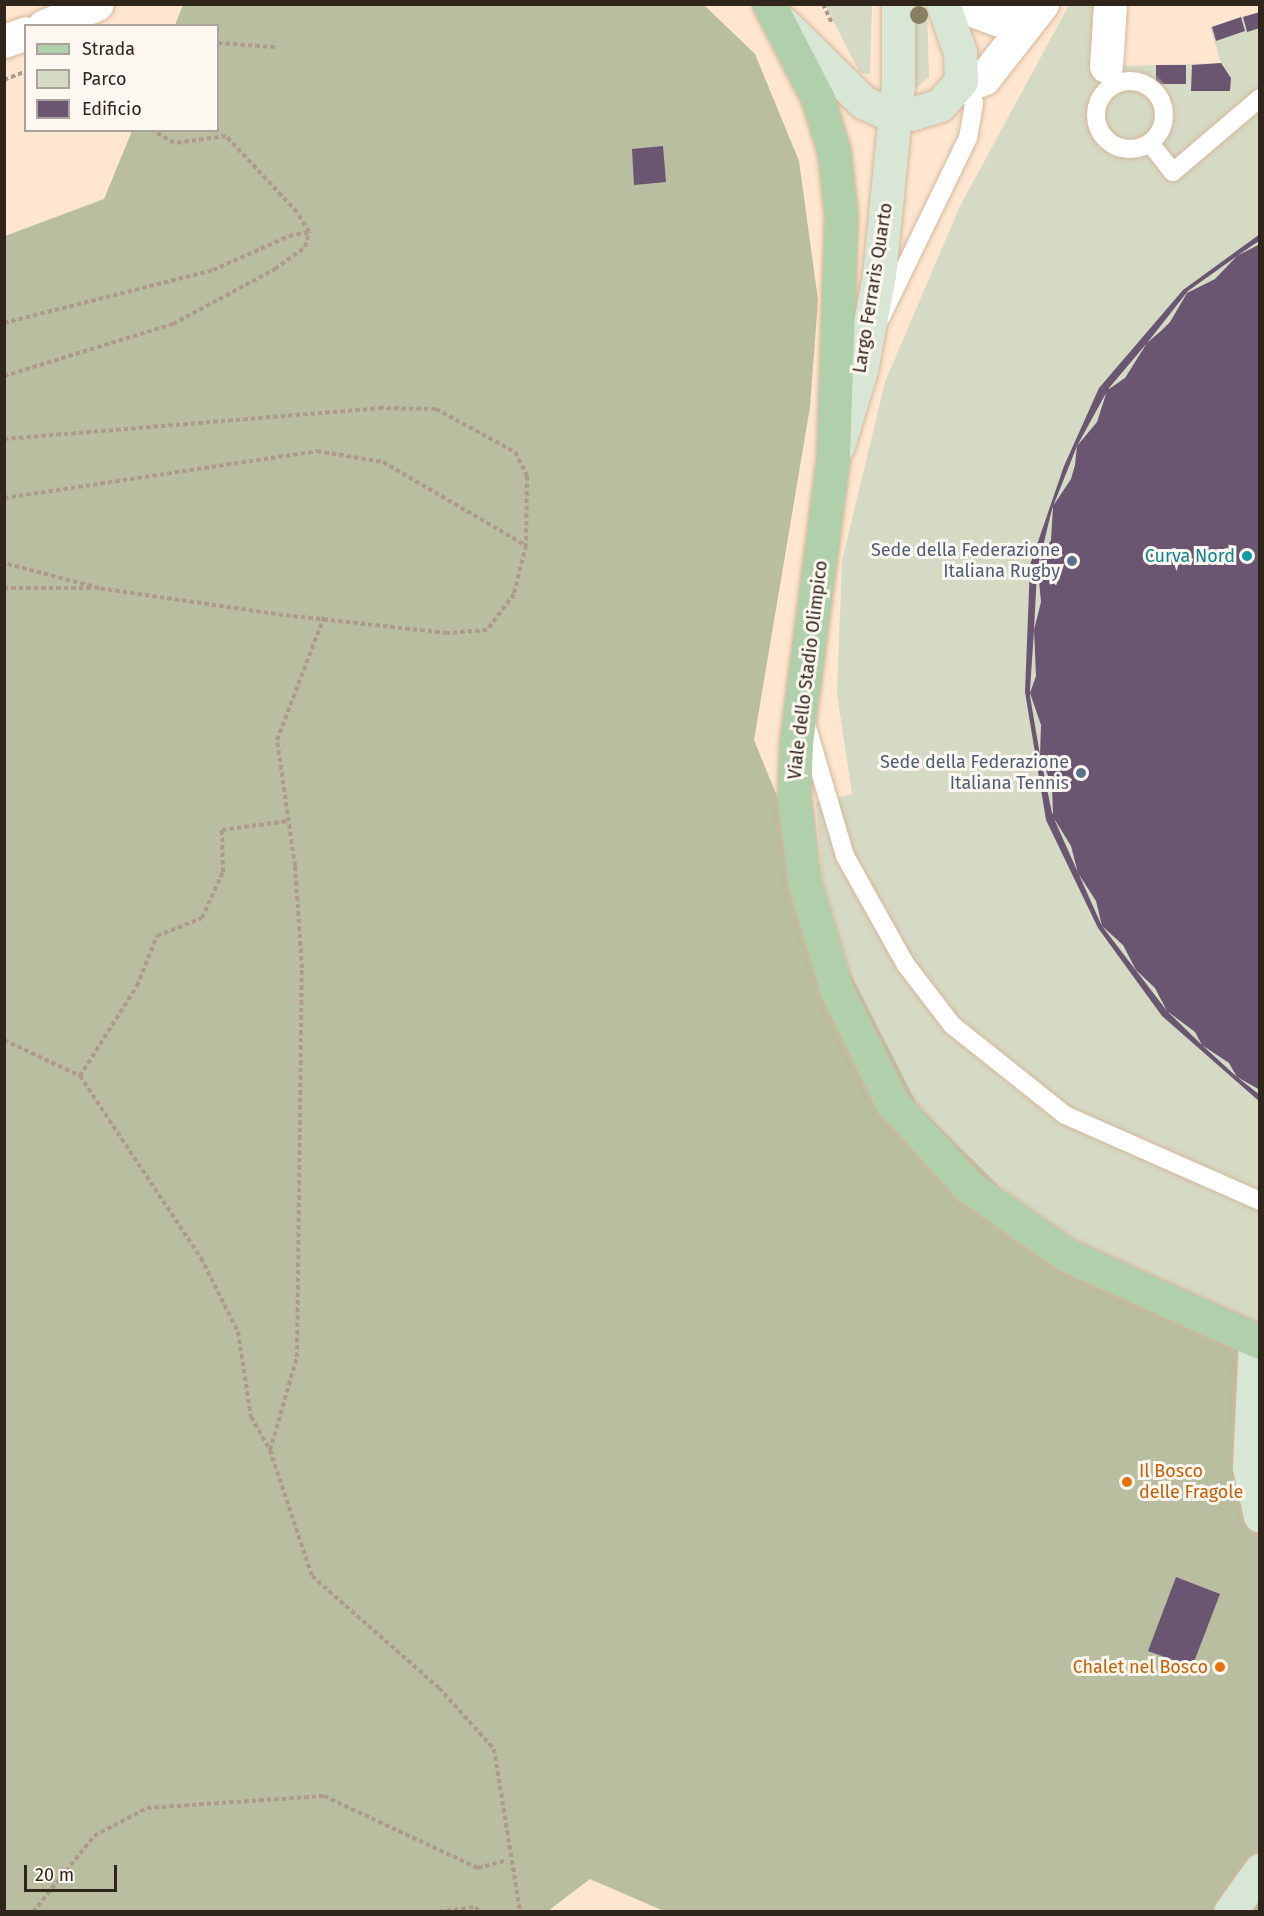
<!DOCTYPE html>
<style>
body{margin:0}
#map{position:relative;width:1264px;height:1916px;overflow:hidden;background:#fee6d0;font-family:"Fira Sans",sans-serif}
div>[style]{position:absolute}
.green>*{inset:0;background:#d5dac5}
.forest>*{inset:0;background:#b8be9f}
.building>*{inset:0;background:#6a5671}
.path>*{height:4px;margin-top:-2px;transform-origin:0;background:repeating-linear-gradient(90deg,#ad9a88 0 4.5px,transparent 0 7.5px)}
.roads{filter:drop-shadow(0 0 2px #d4b79c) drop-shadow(0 0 2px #d4b79c)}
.lane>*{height:18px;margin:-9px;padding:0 9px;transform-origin:9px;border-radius:9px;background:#fff}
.lane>.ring{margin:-9px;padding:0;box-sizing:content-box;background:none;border:18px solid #fff;border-radius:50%}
.street>*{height:33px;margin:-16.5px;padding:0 16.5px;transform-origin:16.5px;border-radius:16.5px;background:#fff}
.secondary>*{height:33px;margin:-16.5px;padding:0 16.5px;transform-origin:16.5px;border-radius:16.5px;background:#d8e7d5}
.primary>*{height:33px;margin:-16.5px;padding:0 16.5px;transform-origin:16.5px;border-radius:16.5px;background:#b0d0ac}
.trees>*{width:18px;height:18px;margin:-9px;border-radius:50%;background:#888060}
.dots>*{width:16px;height:16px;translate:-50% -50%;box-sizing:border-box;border:3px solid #fdf7f1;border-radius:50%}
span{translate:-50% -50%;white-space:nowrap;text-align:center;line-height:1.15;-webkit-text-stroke:6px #fdf7f1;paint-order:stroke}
.street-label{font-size:18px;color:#30251a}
.service-label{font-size:18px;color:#4e5e75}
.right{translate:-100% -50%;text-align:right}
.culture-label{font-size:18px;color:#0d838f}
.food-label{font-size:18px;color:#c56008}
.left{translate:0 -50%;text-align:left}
.frame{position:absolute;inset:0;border:6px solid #30251a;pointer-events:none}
.legend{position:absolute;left:24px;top:24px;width:195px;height:108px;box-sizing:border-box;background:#fdf7f1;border:2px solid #aba39b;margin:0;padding:8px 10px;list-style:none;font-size:18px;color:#30251a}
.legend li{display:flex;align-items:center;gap:12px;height:30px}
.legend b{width:30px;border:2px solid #aba39b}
.scale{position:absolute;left:24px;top:1865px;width:93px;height:27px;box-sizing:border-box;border:3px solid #30251a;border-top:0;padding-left:8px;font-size:18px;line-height:21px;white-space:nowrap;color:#30251a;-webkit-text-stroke:4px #fdf7f1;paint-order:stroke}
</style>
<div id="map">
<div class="green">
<div style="clip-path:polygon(825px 5px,872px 5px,870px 74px,860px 73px)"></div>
<div style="clip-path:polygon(913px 5px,927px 8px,929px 77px,912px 91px)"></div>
<div style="clip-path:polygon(1069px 5px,1094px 5px,1094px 67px,1221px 63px,1210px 27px,1259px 12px,1259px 1323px,1061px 1236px,957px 1150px,918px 1106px,885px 1047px,848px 969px,824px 892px,816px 802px,852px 794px,837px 694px,842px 561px,885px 382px,960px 206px)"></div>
</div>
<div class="forest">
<div style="clip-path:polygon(703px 4px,755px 54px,799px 161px,818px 300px,810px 407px,754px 740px,848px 969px,918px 1106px,1019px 1206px,1061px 1236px,1259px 1323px,1259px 1911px,666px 1912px,590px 1879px,548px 1911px,5px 1912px,5px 236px,104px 199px,132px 131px,218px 130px,218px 26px,175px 25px,183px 5px)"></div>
</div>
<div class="building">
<div style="clip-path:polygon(1260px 12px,1260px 28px,1247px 32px,1243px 17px)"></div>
<div style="clip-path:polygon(1241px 17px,1245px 31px,1216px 41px,1212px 27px)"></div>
<div style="clip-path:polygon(1221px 63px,1231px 78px,1230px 91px,1191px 91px,1192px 65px)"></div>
<div style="clip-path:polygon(1156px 65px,1186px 65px,1186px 84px,1156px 84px)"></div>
<div style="clip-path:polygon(663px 146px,666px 182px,634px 185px,632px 149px)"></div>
<div style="clip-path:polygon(evenodd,1260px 234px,1260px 240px,1237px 256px,1260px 244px,1260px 1090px,1237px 1077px,1260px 1095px,1260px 1102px,1162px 1016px,1098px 928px,1046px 820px,1025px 692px,1030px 565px,1064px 466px,1099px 388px,1183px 290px,1260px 234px,1237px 256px,1215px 279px,1187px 293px,1170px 322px,1162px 330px,1147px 343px,1188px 291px,1237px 256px,1260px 234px,1147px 343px,1125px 378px,1109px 389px,1109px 388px,1147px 343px,1260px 234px,1106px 394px,1097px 422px,1077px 446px,1105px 395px,1106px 394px,1260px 234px,1077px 446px,1075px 465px,1071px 479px,1053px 506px,1062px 509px,1053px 506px,1051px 540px,1039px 563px,1052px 509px,1077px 446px,1260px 234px,1038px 570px,1041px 602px,1034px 630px,1037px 571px,1038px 570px,1260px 234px,1034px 630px,1036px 676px,1030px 693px,1030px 690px,1034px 630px,1260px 234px,1030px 693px,1041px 725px,1040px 755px,1030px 696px,1030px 693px,1260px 234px,1040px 755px,1052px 786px,1053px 814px,1052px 813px,1040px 755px,1260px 234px,1055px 820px,1071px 846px,1078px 873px,1087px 870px,1078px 873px,1096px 901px,1102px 926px,1101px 924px,1055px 821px,1055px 820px,1260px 234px,1102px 926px,1123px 945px,1136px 970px,1144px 965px,1136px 970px,1155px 988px,1167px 1011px,1102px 926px,1260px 234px,1174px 1004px,1167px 1011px,1195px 1032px,1202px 1045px,1167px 1011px,1174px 1004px,1260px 234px,1202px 1045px,1229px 1063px,1237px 1077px,1244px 1070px,1237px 1077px,1202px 1045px)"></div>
<div style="clip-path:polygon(1176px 1577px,1220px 1594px,1192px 1667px,1148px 1651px)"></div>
</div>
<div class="path">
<div style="left:823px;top:4px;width:21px;rotate:65deg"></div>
<div style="left:218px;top:43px;width:57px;rotate:4deg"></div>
<div style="left:4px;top:80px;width:24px;rotate:-22deg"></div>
<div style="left:4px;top:323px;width:216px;rotate:-14.2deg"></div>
<div style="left:213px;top:270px;width:83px;rotate:-24.1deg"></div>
<div style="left:289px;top:236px;width:20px;rotate:-11deg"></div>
<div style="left:4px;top:376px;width:177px;rotate:-17.1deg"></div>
<div style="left:173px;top:324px;width:116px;rotate:-28.3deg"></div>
<div style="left:275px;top:269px;width:37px;rotate:-36deg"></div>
<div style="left:305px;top:247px;width:16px;rotate:-75deg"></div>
<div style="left:309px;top:232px;width:23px;rotate:-121deg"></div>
<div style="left:297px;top:212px;width:104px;rotate:-133.1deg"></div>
<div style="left:226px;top:136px;width:52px;rotate:172.3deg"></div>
<div style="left:174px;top:143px;width:26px;rotate:-149deg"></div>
<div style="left:4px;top:439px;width:376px;rotate:-4.7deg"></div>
<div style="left:379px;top:408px;width:57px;rotate:1deg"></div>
<div style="left:436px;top:409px;width:90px;rotate:28.6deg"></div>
<div style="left:515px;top:452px;width:27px;rotate:63deg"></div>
<div style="left:527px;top:476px;width:69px;rotate:90.8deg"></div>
<div style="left:526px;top:545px;width:50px;rotate:103.8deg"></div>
<div style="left:514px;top:594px;width:45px;rotate:126.9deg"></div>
<div style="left:487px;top:630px;width:40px;rotate:175.7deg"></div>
<div style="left:447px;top:633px;width:165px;rotate:-173.7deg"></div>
<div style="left:283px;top:615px;width:186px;rotate:-171.7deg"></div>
<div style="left:99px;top:588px;width:98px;rotate:-165.3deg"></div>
<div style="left:4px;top:498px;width:317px;rotate:-8.5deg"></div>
<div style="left:317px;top:451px;width:67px;rotate:9.5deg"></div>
<div style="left:383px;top:462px;width:164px;rotate:30.3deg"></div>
<div style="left:4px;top:588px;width:88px"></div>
<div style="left:4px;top:1040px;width:84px;rotate:25.3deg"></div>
<div style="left:80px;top:1076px;width:219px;rotate:56.4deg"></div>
<div style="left:201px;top:1258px;width:83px;rotate:63.4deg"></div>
<div style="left:238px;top:1332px;width:86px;rotate:81.3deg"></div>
<div style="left:251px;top:1417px;width:38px;rotate:60deg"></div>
<div style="left:270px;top:1450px;width:97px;rotate:-73.8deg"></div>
<div style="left:297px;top:1357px;width:389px;rotate:-89.3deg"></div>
<div style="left:302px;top:968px;width:102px;rotate:-93.9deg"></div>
<div style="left:295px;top:866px;width:127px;rotate:-98.1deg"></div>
<div style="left:277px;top:740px;width:132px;rotate:-69.1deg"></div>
<div style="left:80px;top:1076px;width:107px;rotate:-57.7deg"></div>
<div style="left:137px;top:986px;width:54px;rotate:-68.2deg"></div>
<div style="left:157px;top:936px;width:48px;rotate:-21.8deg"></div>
<div style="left:202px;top:918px;width:51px;rotate:-65.5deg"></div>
<div style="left:223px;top:872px;width:42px;rotate:-91.4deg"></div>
<div style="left:222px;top:830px;width:67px;rotate:-7.8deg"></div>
<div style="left:270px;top:1450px;width:133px;rotate:71.6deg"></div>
<div style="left:312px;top:1576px;width:169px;rotate:41.4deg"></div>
<div style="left:439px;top:1688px;width:82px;rotate:48deg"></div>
<div style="left:494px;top:1749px;width:165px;rotate:80.9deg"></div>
<div style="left:33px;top:1912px;width:97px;rotate:-51.2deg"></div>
<div style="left:94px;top:1836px;width:60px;rotate:-27.8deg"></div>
<div style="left:147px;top:1808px;width:177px;rotate:-3.9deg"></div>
<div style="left:324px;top:1796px;width:170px;rotate:25.1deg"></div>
<div style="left:478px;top:1868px;width:28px;rotate:-15deg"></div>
<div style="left:439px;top:1912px;width:36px;rotate:-8deg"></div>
<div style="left:475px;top:1907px;width:7px;rotate:45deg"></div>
</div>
<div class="roads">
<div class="lane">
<div class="ring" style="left:1096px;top:81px;width:50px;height:50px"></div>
<div style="left:1150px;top:143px;width:37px;rotate:52deg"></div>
<div style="left:1173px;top:172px;width:114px;rotate:-40.4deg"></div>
<div style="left:881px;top:317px;width:199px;rotate:-64.1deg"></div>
<div style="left:968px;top:138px;width:36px;rotate:-80deg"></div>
<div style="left:974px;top:103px;width:26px;rotate:-106deg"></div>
<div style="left:806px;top:724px;width:138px;rotate:73.5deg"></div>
<div style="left:845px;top:856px;width:125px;rotate:60.8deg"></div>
<div style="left:906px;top:965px;width:76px;rotate:52.5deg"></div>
<div style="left:952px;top:1025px;width:144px;rotate:38.5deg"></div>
<div style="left:1065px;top:1115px;width:213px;rotate:23.8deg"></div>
</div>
<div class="street">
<div style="left:955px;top:4px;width:45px;rotate:19.7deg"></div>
<div style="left:997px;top:19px;width:41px;rotate:-21.5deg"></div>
<div style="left:44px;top:26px;width:57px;rotate:-22.5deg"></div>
<div style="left:4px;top:41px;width:23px;rotate:-20deg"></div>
<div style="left:1106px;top:66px;width:62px;rotate:-86.3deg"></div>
<div style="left:956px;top:89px;width:30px;rotate:-21deg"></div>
<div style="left:984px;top:78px;width:94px;rotate:-51.9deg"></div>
</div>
<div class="secondary">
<div style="left:783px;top:23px;width:112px;rotate:44.6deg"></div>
<div style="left:863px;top:102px;width:29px;rotate:25deg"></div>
<div style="left:889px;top:114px;width:22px"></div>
<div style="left:911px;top:114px;width:30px;rotate:-17deg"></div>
<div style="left:940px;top:105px;width:32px;rotate:-49deg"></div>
<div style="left:961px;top:81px;width:29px;rotate:-92deg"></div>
<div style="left:960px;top:52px;width:51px;rotate:-109.5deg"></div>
<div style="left:838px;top:446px;width:79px;rotate:-73.2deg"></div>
<div style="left:861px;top:370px;width:97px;rotate:-79.3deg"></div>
<div style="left:879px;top:275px;width:190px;rotate:-84.3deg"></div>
<div style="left:898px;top:86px;width:82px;rotate:-90deg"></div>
<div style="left:1255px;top:1340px;width:127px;rotate:92.7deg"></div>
<div style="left:1249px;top:1467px;width:50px;rotate:77.3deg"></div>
<div style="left:1230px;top:1912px;width:52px;rotate:-54.5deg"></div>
</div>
<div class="primary">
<div style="left:769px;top:4px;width:107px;rotate:62.7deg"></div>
<div style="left:818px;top:99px;width:55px;rotate:73.2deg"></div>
<div style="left:834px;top:152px;width:63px;rotate:83.7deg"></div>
<div style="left:841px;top:215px;width:243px;rotate:91.9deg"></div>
<div style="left:833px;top:458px;width:288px;rotate:97.4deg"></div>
<div style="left:796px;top:744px;width:53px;rotate:92.2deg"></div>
<div style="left:794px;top:797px;width:89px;rotate:82.9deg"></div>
<div style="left:805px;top:885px;width:111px;rotate:73.2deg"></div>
<div style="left:837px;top:991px;width:123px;rotate:63.9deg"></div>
<div style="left:891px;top:1101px;width:115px;rotate:47.8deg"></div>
<div style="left:968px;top:1186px;width:121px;rotate:34.9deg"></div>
<div style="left:1067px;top:1255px;width:212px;rotate:24.3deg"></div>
</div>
</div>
<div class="trees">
<div style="left:919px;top:15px"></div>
</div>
<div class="dots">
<div style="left:1247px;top:556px;background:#0f9aa8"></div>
<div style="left:1072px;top:561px;background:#5c6f8a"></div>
<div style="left:1081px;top:773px;background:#5c6f8a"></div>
<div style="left:1127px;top:1482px;background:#e8710a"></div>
<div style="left:1220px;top:1667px;background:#e8710a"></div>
</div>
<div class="street-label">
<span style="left:873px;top:288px;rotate:-81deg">Largo Ferraris Quarto</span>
<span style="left:808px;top:670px;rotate:-83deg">Viale dello Stadio Olimpico</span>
</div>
<div class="service-label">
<span class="right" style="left:1060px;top:561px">Sede della Federazione<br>Italiana Rugby</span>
<span class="right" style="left:1069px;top:773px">Sede della Federazione<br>Italiana Tennis</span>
</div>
<div class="culture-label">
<span class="right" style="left:1235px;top:556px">Curva Nord</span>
</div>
<div class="food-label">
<span class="left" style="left:1139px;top:1482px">Il Bosco<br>delle Fragole</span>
<span class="right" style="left:1208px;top:1667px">Chalet nel Bosco</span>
</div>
<div class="frame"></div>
<ul class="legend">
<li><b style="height:8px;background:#b0d0ac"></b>Strada</li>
<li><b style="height:16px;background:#d5dac5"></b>Parco</li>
<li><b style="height:16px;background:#6a5671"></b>Edificio</li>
</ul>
<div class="scale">20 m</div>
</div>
